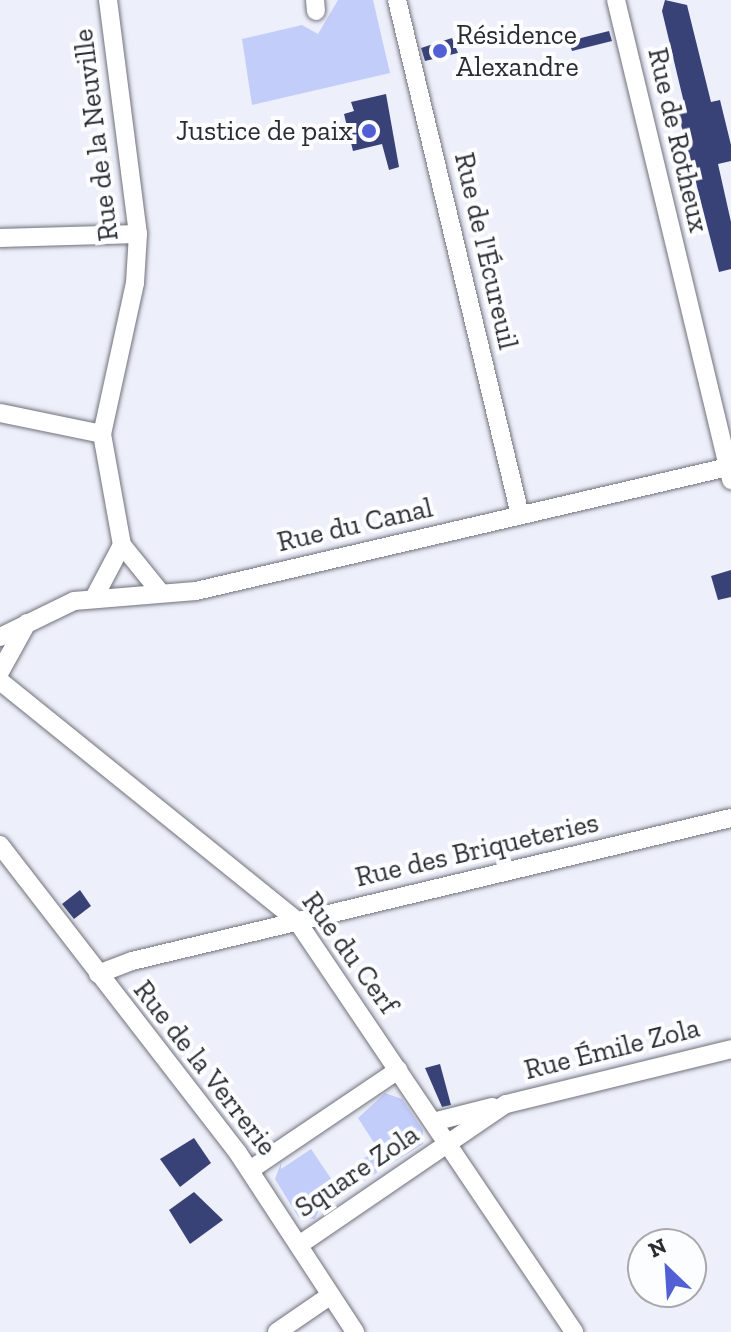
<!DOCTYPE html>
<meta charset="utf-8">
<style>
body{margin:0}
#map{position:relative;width:731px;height:1332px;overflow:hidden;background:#edeffa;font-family:"Zilla Slab",serif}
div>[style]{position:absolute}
.green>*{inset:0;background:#c3cdfa}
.building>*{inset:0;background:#394276}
.roads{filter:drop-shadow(0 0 2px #70727b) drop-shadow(0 0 2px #70727b)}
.minor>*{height:18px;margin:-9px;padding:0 9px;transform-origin:9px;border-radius:9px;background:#fff}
.dots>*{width:22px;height:22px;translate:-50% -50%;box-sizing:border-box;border:4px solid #fcfdff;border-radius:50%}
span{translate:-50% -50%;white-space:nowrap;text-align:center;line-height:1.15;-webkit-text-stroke:8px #fcfdff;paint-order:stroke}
.poi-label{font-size:28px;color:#2b2c30}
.left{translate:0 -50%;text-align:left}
.right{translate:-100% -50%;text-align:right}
.street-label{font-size:28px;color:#2b2c30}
.north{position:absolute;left:627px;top:1228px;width:80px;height:80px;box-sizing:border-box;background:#fcfdff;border:2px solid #a8a9ac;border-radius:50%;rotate:335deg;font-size:22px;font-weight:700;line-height:32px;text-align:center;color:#2b2c30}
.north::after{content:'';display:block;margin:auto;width:28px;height:36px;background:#535fd5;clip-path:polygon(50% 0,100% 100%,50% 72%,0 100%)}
</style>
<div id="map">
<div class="green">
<div style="clip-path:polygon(338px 0,373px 0,390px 73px,252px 105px,242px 39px,302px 25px,318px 34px)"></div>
<div style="clip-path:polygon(385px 1093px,402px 1099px,423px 1130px,423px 1144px,320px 1208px,315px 1219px,299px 1218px,275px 1179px,281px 1163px,281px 1169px,311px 1149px,332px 1180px,378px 1149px,358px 1118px)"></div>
</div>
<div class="building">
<div style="clip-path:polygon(665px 0,687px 5px,711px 102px,720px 100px,731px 145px,731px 161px,718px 164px,731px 222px,731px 269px,719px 272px,677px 109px,685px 107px,662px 11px)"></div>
<div style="clip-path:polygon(609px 31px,612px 41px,572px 51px,569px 41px)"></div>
<div style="clip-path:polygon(452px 38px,458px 53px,425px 61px,421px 48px)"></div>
<div style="clip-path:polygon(386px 94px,399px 167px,389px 170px,382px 144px,353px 151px,344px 114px,354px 111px,351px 102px)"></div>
<div style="clip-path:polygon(731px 570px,731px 597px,718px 600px,711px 576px)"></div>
<div style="clip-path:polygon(80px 890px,91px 906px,74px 919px,62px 904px)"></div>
<div style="clip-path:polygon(440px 1064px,451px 1105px,442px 1107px,425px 1068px)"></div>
<div style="clip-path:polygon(194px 1138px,211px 1163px,180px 1187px,160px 1159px)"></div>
<div style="clip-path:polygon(194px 1192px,223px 1220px,190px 1244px,169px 1210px)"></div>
</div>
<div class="roads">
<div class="minor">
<div style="left:108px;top:0;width:236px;rotate:82.7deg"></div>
<div style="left:138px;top:234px;width:49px;rotate:93.5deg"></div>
<div style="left:135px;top:283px;width:155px;rotate:102.3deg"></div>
<div style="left:102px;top:434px;width:113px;rotate:79.8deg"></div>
<div style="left:122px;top:545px;width:62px;rotate:50.9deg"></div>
<div style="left:315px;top:0;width:11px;rotate:85deg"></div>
<div style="left:397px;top:0;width:529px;rotate:76.57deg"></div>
<div style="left:616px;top:0;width:494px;rotate:76.5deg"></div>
<div style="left:0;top:238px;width:138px;rotate:-1.7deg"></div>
<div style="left:0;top:413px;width:104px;rotate:11.6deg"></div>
<div style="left:94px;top:598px;width:60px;rotate:-62.2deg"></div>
<div style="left:0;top:637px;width:82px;rotate:-25.9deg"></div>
<div style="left:74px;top:601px;width:122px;rotate:-4.7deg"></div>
<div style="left:196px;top:591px;width:546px;rotate:-13.12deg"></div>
<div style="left:0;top:672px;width:56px;rotate:-61.1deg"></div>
<div style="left:0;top:681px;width:382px;rotate:38.9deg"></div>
<div style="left:297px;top:921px;width:496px;rotate:56deg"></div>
<div style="left:0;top:845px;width:389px;rotate:52.3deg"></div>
<div style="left:238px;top:1153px;width:214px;rotate:56.8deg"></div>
<div style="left:98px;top:974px;width:36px;rotate:-21deg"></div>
<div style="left:132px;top:961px;width:616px;rotate:-13.43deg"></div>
<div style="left:433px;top:1122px;width:61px;rotate:-14.3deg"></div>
<div style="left:250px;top:1170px;width:179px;rotate:-34deg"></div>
<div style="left:299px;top:1245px;width:250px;rotate:-34.3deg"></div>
<div style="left:506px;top:1104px;width:232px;rotate:-13.7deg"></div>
<div style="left:277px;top:1332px;width:65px;rotate:-34.4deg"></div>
</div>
</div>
<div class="dots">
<div style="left:440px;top:51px;background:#535fd5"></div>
<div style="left:369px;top:131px;background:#535fd5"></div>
</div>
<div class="poi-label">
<span class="left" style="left:456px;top:51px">Résidence<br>Alexandre</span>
<span class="right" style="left:353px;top:131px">Justice de paix</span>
</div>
<div class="street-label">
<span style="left:96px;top:135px;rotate:-97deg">Rue de la Neuville</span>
<span style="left:678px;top:140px;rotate:77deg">Rue de Rotheux</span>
<span style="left:486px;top:251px;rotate:77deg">Rue de l'Écureuil</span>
<span style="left:355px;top:525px;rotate:-13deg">Rue du Canal</span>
<span style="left:477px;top:850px;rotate:-13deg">Rue des Briqueteries</span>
<span style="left:350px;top:953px;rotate:54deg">Rue du Cerf</span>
<span style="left:612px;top:1049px;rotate:-14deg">Rue Émile Zola</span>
<span style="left:205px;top:1068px;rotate:52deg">Rue de la Verrerie</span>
<span style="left:357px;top:1171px;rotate:-34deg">Square Zola</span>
</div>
<div class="north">N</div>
</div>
